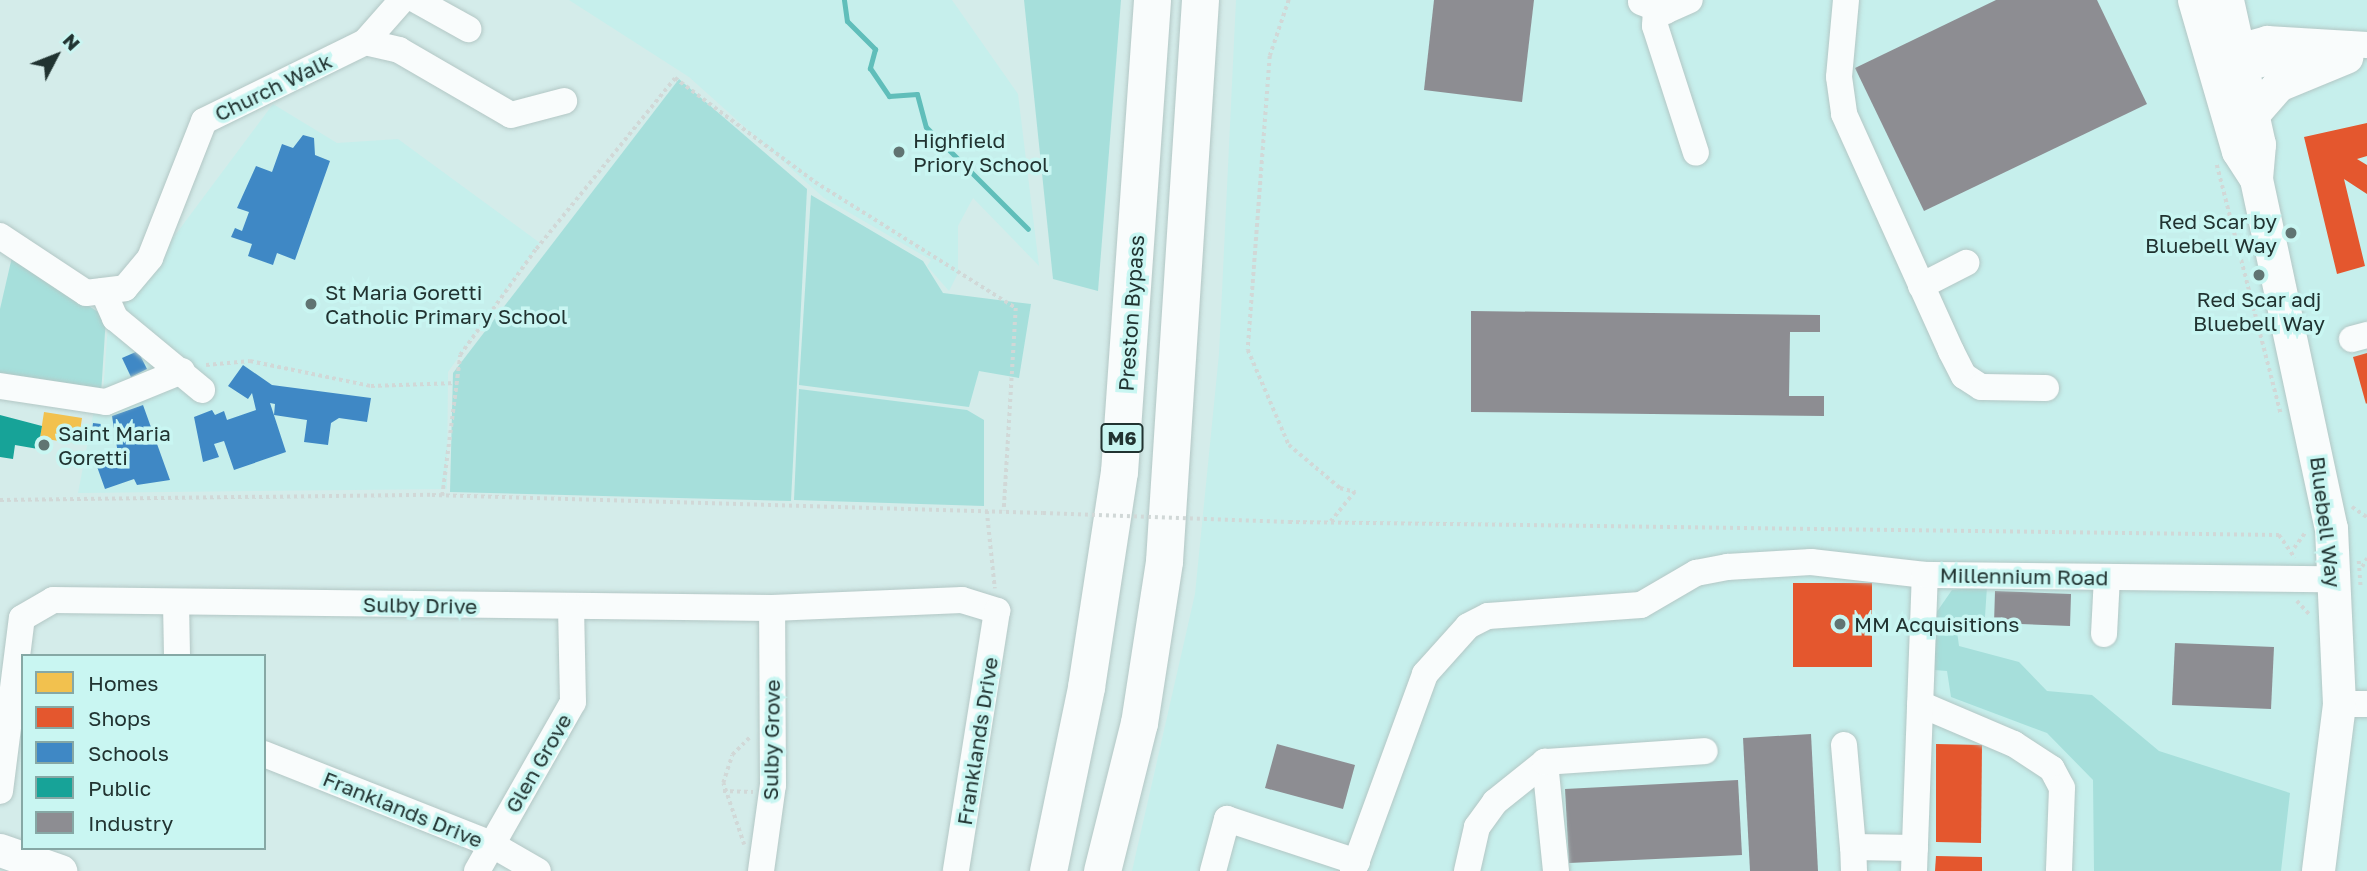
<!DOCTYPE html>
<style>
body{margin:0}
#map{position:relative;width:2367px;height:871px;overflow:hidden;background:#d4ecea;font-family:"Golos Text",sans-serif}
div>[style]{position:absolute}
.built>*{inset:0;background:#c6efec}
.green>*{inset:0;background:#a6dfdb}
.homes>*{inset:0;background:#f2c14e}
.shops>*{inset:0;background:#e4572e}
.schools>*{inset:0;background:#3f88c5}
.public>*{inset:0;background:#17a398}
.industry>*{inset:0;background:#8d8d92}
.stream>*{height:5px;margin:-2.5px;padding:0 2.5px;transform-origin:2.5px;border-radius:2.5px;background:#60beba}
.path>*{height:3.5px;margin-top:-1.75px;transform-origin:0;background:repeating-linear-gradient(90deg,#d1d8d7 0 3.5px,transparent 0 7px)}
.roads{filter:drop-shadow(0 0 2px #b3c7c5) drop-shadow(0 0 2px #b3c7c5)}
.minor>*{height:26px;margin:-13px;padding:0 13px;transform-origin:13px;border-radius:13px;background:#f9fcfc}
.major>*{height:33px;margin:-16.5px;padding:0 16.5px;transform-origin:16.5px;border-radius:16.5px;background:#f9fcfc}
.highway>*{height:37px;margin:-18.5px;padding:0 18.5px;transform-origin:18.5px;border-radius:18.5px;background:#f9fcfc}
.path-bridge>*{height:3.5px;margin-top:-1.75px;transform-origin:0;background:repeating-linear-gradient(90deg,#d1d8d7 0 3.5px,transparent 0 7px)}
.dots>*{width:19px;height:19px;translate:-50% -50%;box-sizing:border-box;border:4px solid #c9f6f2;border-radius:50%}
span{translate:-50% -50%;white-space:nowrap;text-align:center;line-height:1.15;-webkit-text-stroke:7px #c9f6f2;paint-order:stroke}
.shield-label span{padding:2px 5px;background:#c9f6f2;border:2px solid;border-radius:5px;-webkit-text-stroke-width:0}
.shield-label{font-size:19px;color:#213331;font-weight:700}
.street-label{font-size:21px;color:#213331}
.poi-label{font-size:21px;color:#213331}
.left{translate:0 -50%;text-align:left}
.right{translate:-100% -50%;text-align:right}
.legend{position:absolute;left:21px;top:654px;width:245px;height:196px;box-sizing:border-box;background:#c9f6f2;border:2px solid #86a8a5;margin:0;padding:9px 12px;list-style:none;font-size:21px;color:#213331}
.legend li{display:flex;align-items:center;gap:14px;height:35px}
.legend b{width:35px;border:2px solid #86a8a5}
.north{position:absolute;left:21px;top:21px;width:70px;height:70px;-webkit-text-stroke:5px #c9f6f2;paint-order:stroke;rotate:48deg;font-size:19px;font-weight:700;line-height:28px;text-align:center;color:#213331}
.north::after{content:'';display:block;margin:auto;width:24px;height:32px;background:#213331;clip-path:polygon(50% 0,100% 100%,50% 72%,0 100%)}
</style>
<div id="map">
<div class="built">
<div style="clip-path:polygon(569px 0,952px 0,1018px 94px,1039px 266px,973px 198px,958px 226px,958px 273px,949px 291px,927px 266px,931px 260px,824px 198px,689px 77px)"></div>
<div style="clip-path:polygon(1236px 0,2367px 0,2367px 871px,1132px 871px,1195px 594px,1219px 354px)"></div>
<div style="clip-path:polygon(273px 104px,337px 143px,398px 139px,540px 243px,448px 372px,447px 489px,78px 493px,95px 405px,103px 394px,108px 325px)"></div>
</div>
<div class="green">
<div style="clip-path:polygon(1024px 0,1121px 0,1098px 291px,1053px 279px)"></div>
<div style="clip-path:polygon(679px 79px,807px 189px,791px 501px,450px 492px,453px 373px)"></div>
<div style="clip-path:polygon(811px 195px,923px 261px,943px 293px,1031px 304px,1019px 378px,979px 371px,969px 407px,799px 385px)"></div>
<div style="clip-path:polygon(12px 257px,106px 317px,101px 394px,0 376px,0 309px)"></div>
<div style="clip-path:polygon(799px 389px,967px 410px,984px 420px,984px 506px,794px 500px)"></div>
<div style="clip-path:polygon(1987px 586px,1985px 617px,1955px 617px,1959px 646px,2019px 662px,2047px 691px,2092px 695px,2159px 751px,2290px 793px,2281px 871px,2094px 871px,2093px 780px,2047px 733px,1951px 697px,1947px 671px,1934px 670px,1936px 613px,1952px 590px)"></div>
</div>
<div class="homes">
<div style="clip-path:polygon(44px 412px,82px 418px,78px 444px,40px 438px)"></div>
</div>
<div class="shops">
<div style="clip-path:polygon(2367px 123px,2367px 156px,2357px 159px,2367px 165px,2367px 194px,2344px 179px,2365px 266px,2337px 274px,2304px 137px)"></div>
<div style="clip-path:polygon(2367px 353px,2367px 403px,2366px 404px,2353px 357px)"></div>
<div style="clip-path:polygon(1793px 583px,1872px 583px,1872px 667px,1793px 667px)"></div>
<div style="clip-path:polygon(1936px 744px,1982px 745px,1981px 843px,1936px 842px)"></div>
<div style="clip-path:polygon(1936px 856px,1982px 857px,1982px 871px,1935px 871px)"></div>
</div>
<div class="schools">
<div style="clip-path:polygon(303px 135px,314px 138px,315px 155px,330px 161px,295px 260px,277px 253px,273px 265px,248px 256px,252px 244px,231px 237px,235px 228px,242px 231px,249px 212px,237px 208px,256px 166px,272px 172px,282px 144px,293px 148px)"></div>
<div style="clip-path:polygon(138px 351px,147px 369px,131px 377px,122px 358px)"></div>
<div style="clip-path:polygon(243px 365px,272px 385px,371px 398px,367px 422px,339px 418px,331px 423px,328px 445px,304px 442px,307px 420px,274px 415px,275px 404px,270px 403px,286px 452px,234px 470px,224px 441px,214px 444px,219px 457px,203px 462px,194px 417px,212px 410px,215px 415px,224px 411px,227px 420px,256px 410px,252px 393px,248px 399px,228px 386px)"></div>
<div style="clip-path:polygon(143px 405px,170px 480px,137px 485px,134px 479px,105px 489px,95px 461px,118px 454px,112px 416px)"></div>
<div style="clip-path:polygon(93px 423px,109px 425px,106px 441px,91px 438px)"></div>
</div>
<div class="public">
<div style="clip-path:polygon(0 415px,42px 426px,38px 449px,15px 445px,13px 459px,0 457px)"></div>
</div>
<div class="industry">
<div style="clip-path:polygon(1434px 0,1534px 0,1522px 102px,1424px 90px)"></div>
<div style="clip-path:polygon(1996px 0,2097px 0,2147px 104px,1924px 211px,1855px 68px)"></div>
<div style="clip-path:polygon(1471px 311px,1820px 315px,1820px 332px,1790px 332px,1789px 396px,1824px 396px,1824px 416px,1471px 412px)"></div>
<div style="clip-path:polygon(1995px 591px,2071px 594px,2070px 626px,1994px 623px)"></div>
<div style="clip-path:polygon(2175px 643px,2274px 647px,2271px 709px,2172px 705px)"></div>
<div style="clip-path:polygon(1811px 734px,1818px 871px,1750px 871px,1743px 738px)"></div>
<div style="clip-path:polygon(1277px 744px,1355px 765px,1343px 809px,1265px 788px)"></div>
<div style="clip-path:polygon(1738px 780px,1742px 855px,1569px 863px,1565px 789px)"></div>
</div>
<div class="stream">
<div style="left:844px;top:0;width:21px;rotate:82deg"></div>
<div style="left:847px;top:21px;width:40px;rotate:45deg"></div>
<div style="left:875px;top:49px;width:20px;rotate:105deg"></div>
<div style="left:870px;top:68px;width:34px;rotate:56deg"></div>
<div style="left:889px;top:96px;width:28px;rotate:-4deg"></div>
<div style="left:917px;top:94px;width:34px;rotate:75deg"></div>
<div style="left:926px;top:127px;width:144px;rotate:45deg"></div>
</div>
<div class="path">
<div style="left:1289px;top:0;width:59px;rotate:108.7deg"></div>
<div style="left:1270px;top:56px;width:295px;rotate:94.3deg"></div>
<div style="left:1248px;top:350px;width:103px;rotate:66.7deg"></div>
<div style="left:1289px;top:445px;width:67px;rotate:40.1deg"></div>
<div style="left:1340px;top:488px;width:16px;rotate:15deg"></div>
<div style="left:1355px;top:492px;width:38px;rotate:129deg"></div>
<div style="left:2217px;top:165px;width:258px;rotate:75.6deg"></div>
<div style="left:206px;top:365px;width:44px;rotate:-5.2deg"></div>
<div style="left:250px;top:361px;width:124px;rotate:11.7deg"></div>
<div style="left:371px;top:386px;width:86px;rotate:-2deg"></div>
<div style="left:442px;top:496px;width:142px;rotate:-82.7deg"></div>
<div style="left:460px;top:355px;width:130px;rotate:-54.4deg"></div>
<div style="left:536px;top:249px;width:220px;rotate:-50.9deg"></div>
<div style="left:675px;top:78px;width:174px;rotate:36.6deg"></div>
<div style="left:815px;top:182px;width:237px;rotate:32.1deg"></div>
<div style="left:1016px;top:308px;width:203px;rotate:93.4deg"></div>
<div style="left:0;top:500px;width:432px;rotate:-0.7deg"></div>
<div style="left:432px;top:495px;width:611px;rotate:1.69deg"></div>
<div style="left:2352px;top:507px;width:18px;rotate:34deg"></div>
<div style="left:987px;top:511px;width:78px;rotate:84.1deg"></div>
<div style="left:1289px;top:522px;width:990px;rotate:0.75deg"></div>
<div style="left:2279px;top:535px;width:28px;rotate:55deg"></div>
<div style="left:2294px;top:548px;width:19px;rotate:-54deg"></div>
<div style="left:2359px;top:561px;width:27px;rotate:86deg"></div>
<div style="left:2362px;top:567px;width:10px;rotate:-61deg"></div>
<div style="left:2297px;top:601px;width:18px;rotate:47deg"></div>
<div style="left:723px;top:791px;width:30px;rotate:2deg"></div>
<div style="left:744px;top:845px;width:65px;rotate:-108.7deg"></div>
<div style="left:723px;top:783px;width:29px;rotate:-72deg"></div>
<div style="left:732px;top:755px;width:27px;rotate:-45deg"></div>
</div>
<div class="roads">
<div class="minor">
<div style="left:416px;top:0;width:60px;rotate:29.1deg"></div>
<div style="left:1846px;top:0;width:77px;rotate:95.2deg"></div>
<div style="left:1839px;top:77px;width:37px;rotate:82deg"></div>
<div style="left:1844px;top:114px;width:260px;rotate:65.7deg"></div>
<div style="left:1951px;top:351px;width:28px;rotate:63deg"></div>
<div style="left:1964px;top:376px;width:20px;rotate:33deg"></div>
<div style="left:1981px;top:387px;width:65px;rotate:0.9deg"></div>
<div style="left:1641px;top:2px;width:26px;rotate:21deg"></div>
<div style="left:1665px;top:11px;width:27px;rotate:-24deg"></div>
<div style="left:1656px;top:8px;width:18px;rotate:93deg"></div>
<div style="left:1655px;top:26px;width:133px;rotate:72.1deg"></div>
<div style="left:365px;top:42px;width:56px;rotate:-48.6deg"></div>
<div style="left:2220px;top:52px;width:49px;rotate:-15.5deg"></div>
<div style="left:2267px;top:39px;width:100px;rotate:3.4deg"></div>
<div style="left:2224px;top:74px;width:51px;rotate:-14.9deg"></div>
<div style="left:2273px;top:61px;width:58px;rotate:-3deg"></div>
<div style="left:0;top:236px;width:103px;rotate:33.5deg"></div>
<div style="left:86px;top:293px;width:39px;rotate:-7deg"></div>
<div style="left:125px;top:288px;width:39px;rotate:-50deg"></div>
<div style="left:150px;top:258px;width:147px;rotate:-68.5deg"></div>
<div style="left:204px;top:121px;width:179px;rotate:-26.1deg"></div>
<div style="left:365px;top:42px;width:35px;rotate:13deg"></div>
<div style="left:399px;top:50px;width:129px;rotate:30.1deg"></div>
<div style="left:511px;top:115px;width:55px;rotate:-14.8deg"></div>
<div style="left:1921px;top:286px;width:51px;rotate:-27.1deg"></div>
<div style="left:103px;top:291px;width:30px;rotate:66deg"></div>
<div style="left:115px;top:318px;width:113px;rotate:39.6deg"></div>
<div style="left:2352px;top:339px;width:16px;rotate:-15deg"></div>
<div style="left:0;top:386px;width:107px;rotate:8.6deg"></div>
<div style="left:106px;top:402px;width:82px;rotate:-22.2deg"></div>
<div style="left:176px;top:603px;width:53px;rotate:88.9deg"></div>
<div style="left:2104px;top:634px;width:57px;rotate:-87deg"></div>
<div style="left:1920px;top:704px;width:102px;rotate:23.1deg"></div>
<div style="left:2014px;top:744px;width:45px;rotate:33.3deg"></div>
<div style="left:2052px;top:769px;width:21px;rotate:62deg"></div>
<div style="left:2062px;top:788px;width:83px;rotate:92.1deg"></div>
<div style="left:2339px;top:704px;width:28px"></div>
<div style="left:1844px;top:745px;width:102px;rotate:85deg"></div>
<div style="left:264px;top:754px;width:244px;rotate:21.6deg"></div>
<div style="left:491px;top:844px;width:54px;rotate:29.9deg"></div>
<div style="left:0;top:791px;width:174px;rotate:-82.8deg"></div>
<div style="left:22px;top:618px;width:36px;rotate:-30deg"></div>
<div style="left:53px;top:600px;width:719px;rotate:0.64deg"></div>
<div style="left:772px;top:608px;width:190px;rotate:-2.4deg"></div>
<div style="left:962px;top:600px;width:37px;rotate:17deg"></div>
<div style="left:997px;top:611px;width:263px;rotate:99deg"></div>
<div style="left:477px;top:871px;width:194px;rotate:-60.4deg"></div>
<div style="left:573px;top:702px;width:95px;rotate:-91.2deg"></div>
<div style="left:761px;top:871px;width:87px;rotate:-82.1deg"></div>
<div style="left:773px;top:785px;width:177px;rotate:-90.3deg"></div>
<div style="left:1213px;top:871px;width:54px;rotate:-74.9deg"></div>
<div style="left:1227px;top:819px;width:137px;rotate:18.3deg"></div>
<div style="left:1353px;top:871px;width:210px;rotate:-69.9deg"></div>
<div style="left:1425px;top:674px;width:64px;rotate:-48.1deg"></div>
<div style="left:1468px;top:626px;width:22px;rotate:-27deg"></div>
<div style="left:1488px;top:616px;width:153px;rotate:-4.1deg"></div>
<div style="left:1641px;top:605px;width:64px;rotate:-30.2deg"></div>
<div style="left:1696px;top:573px;width:32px;rotate:-11deg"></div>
<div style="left:1727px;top:567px;width:84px;rotate:-3.4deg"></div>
<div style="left:1811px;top:562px;width:115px;rotate:6.5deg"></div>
<div style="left:1467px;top:871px;width:45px;rotate:-77.2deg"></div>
<div style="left:1477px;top:827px;width:31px;rotate:-54deg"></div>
<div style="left:1495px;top:802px;width:64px;rotate:-38.7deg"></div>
<div style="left:1556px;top:871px;width:110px;rotate:-95.8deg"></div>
<div style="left:1545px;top:762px;width:160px;rotate:-3.9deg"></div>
<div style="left:1854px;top:871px;width:24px;rotate:-92deg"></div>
<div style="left:1853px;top:847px;width:62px;rotate:0.9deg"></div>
<div style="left:1914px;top:871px;width:296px;rotate:-87.9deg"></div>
<div style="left:1925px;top:575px;width:410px;rotate:0.6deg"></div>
</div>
<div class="major">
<div style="left:2194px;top:0;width:157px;rotate:73.8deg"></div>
<div style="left:2238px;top:151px;width:33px;rotate:57deg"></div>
<div style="left:2227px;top:0;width:148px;rotate:77.5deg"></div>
<div style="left:2259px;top:144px;width:35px;rotate:95deg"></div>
<div style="left:2256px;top:179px;width:357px;rotate:77.9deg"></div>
<div style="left:2331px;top:528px;width:176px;rotate:87.4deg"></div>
<div style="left:2339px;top:704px;width:168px;rotate:97.2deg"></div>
<div style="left:2253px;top:114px;width:38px;rotate:-49deg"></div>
<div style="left:2278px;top:85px;width:74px;rotate:-22.4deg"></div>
<div style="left:0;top:850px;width:64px;rotate:19.3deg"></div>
</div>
<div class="highway">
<div style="left:1048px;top:871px;width:188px;rotate:-78.3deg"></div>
<div style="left:1086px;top:687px;width:218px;rotate:-81.3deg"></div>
<div style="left:1119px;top:472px;width:473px;rotate:-86deg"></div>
<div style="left:1102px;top:871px;width:153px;rotate:-76deg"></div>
<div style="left:1139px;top:723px;width:164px;rotate:-81.2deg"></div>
<div style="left:1164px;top:561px;width:562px;rotate:-86.33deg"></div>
</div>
</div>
<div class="path-bridge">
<div style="left:1043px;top:513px;width:246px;rotate:2.1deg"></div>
</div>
<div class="dots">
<div style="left:899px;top:152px;background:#607472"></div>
<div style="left:2291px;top:233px;background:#607472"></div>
<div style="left:2259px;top:275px;background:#607472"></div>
<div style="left:311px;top:304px;background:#607472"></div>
<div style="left:44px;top:445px;background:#607472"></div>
<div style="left:1840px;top:624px;background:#607472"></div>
</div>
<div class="shield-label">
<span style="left:1122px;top:438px">M6</span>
</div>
<div class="street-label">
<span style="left:273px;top:87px;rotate:-26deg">Church Walk</span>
<span style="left:1131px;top:313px;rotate:-86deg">Preston Bypass</span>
<span style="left:2326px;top:522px;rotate:83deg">Bluebell Way</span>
<span style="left:2024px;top:576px;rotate:1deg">Millennium Road</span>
<span style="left:420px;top:605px;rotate:1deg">Sulby Drive</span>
<span style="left:771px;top:740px;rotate:-89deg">Sulby Grove</span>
<span style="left:977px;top:741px;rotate:-81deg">Franklands Drive</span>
<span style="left:538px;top:763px;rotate:-60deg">Glen Grove</span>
<span style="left:403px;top:809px;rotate:22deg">Franklands Drive</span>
</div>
<div class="poi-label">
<span class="left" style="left:913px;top:152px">Highfield<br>Priory School</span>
<span class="right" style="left:2277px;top:233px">Red Scar by<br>Bluebell Way</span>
<span class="left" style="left:325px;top:304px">St Maria Goretti<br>Catholic Primary School</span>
<span style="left:2259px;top:311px">Red Scar adj<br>Bluebell Way</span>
<span class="left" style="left:58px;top:445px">Saint Maria<br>Goretti</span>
<span class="left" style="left:1854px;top:624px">MM Acquisitions</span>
</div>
<ul class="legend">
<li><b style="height:19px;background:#f2c14e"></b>Homes</li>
<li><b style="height:19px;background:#e4572e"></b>Shops</li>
<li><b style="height:19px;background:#3f88c5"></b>Schools</li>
<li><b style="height:19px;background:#17a398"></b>Public</li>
<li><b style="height:19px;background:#8d8d92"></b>Industry</li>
</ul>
<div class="north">N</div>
</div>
